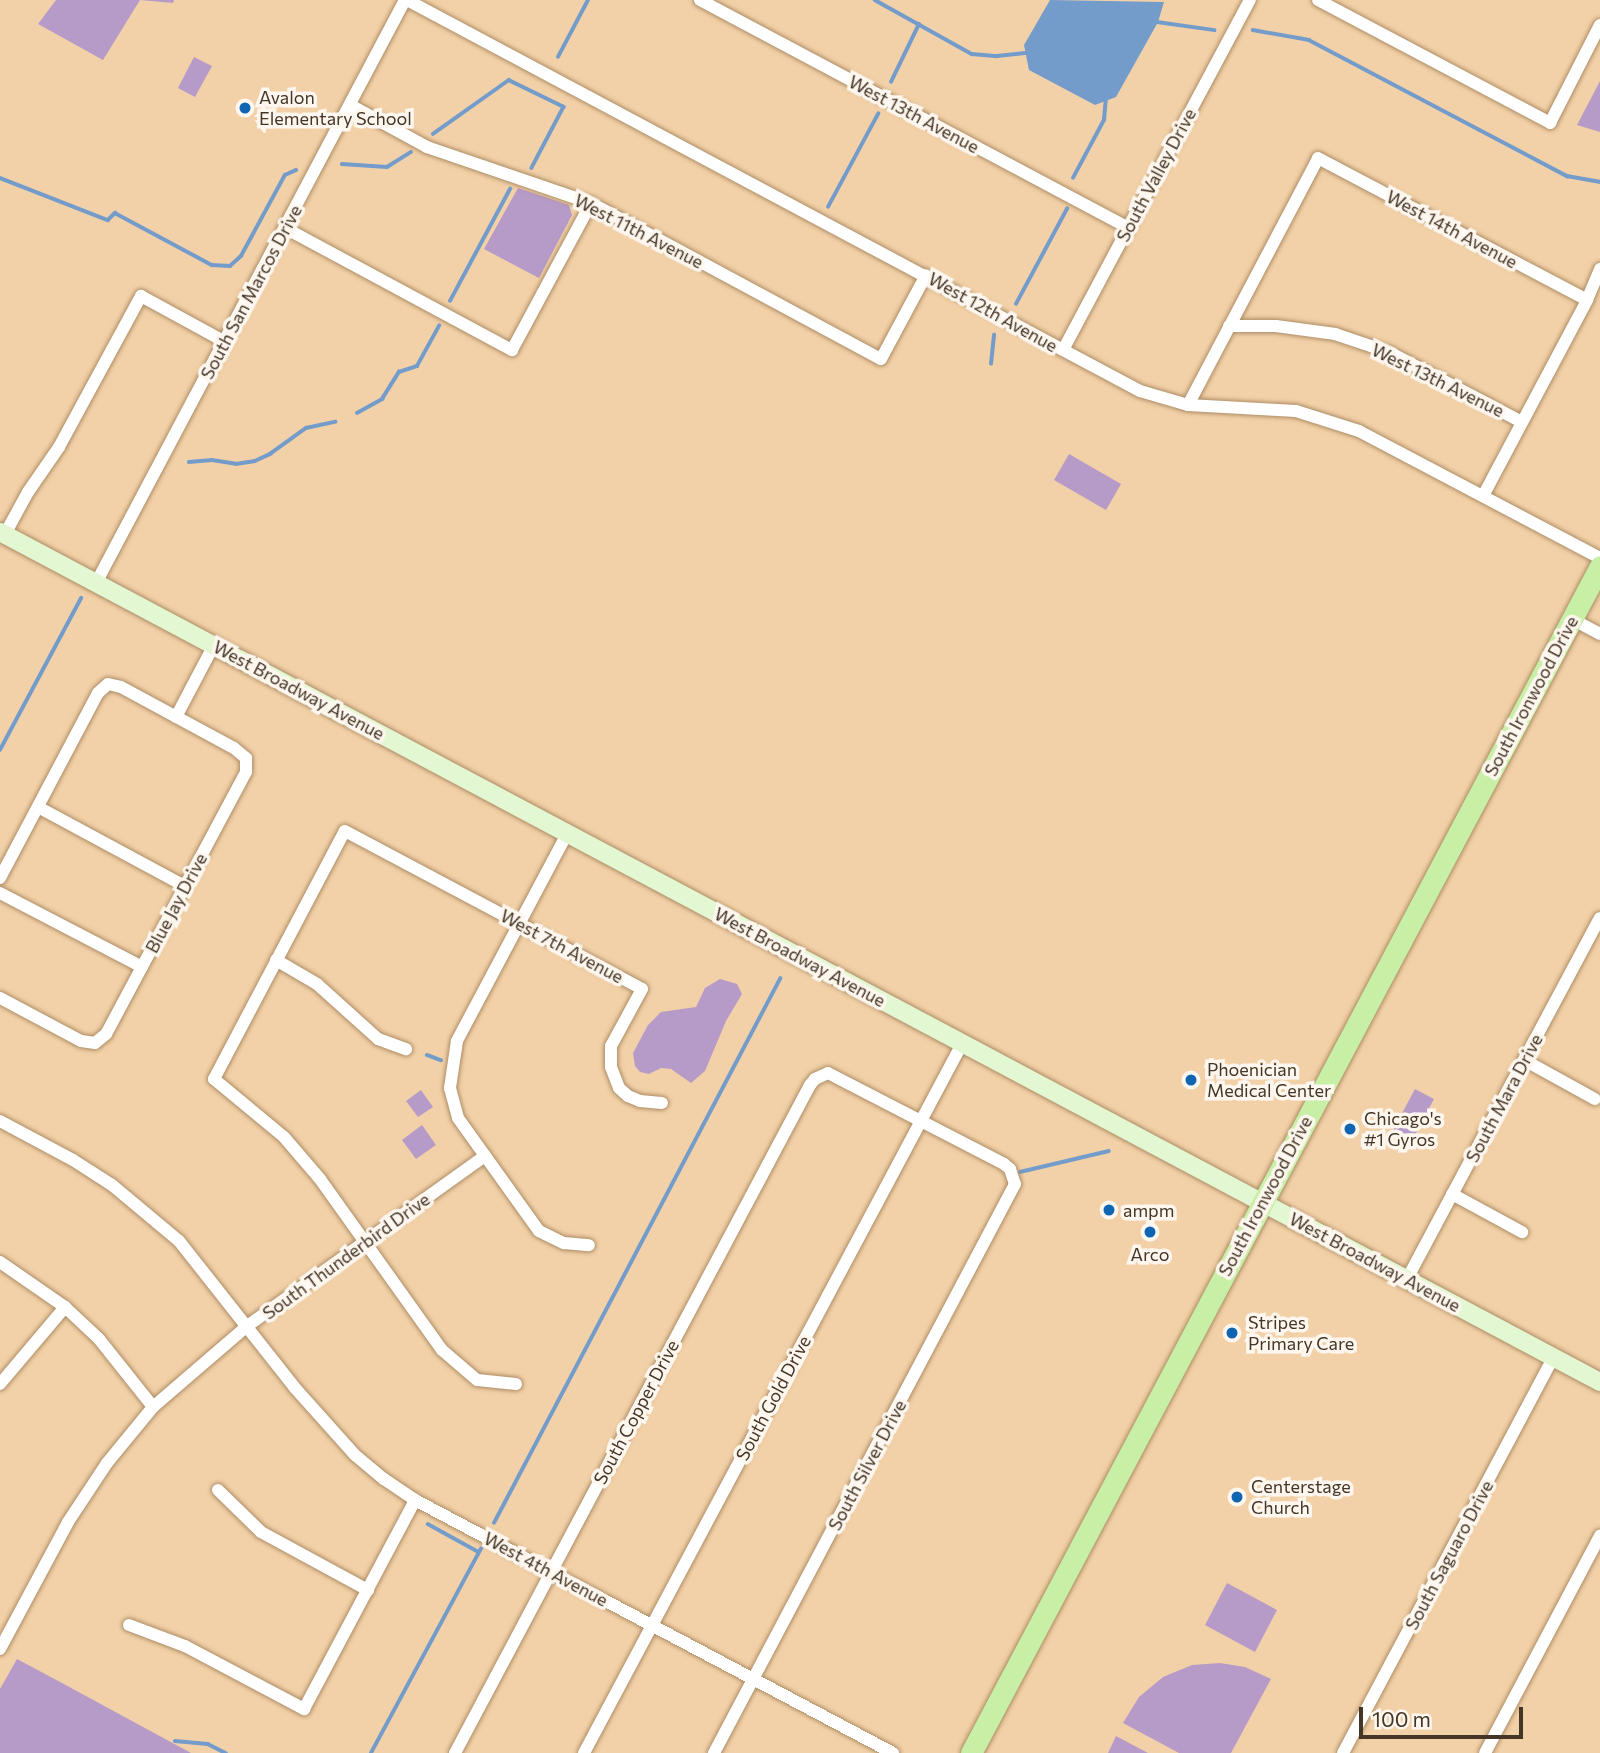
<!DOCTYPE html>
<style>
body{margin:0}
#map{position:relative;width:1600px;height:1753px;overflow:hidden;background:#f3d1a8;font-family:Commissioner,sans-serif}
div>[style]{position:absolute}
.green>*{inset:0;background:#b69ac8}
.water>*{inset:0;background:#749ccb}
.stream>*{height:3.5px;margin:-1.75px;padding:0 1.75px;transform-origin:1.75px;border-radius:1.75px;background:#749ccb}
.roads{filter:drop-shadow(0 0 2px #ad8d66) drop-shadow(0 0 2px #ad8d66)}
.minor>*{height:12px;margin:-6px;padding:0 6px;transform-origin:6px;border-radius:6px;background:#fff}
.secondary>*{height:18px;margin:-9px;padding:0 9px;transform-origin:9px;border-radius:9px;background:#e3f7d3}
.primary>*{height:21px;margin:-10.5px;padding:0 10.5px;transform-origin:10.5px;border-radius:10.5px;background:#c8efa6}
.dots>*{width:19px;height:19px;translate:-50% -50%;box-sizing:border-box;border:4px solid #fef7ef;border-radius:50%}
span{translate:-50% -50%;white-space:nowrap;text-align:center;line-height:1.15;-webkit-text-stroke:7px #fef7ef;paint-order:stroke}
.poi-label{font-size:18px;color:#443626}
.left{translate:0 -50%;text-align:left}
.street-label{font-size:18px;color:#443626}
.scale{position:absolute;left:1359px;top:1707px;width:164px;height:32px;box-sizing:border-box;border:4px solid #443626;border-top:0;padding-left:9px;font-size:21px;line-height:24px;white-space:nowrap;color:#443626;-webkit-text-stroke:5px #fef7ef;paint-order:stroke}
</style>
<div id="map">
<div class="green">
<div style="clip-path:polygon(56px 0,174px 0,173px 3px,140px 0,103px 60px,38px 24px)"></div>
<div style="clip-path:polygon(194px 57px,212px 66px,195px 97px,178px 88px)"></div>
<div style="clip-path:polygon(1600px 81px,1600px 132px,1577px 125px)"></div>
<div style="clip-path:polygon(518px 188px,569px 205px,572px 215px,539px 278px,484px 249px)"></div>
<div style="clip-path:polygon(1069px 454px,1121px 484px,1106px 510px,1054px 480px)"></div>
<div style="clip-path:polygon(720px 979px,737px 984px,742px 994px,726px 1021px,705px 1071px,691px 1083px,671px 1069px,661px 1068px,649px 1074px,640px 1072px,635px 1066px,633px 1053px,648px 1025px,661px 1012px,696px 1007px,705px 988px)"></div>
<div style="clip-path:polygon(1415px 1089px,1434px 1099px,1411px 1142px,1392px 1132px)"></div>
<div style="clip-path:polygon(421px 1090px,433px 1107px,418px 1117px,406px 1101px)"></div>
<div style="clip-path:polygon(422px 1125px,436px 1145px,416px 1159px,402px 1140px)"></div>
<div style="clip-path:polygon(1227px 1583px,1277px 1610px,1255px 1652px,1205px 1625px)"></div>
<div style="clip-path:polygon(17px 1659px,62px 1683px,191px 1753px,0 1753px,0 1689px)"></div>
<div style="clip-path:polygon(1220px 1663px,1245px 1667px,1271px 1679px,1231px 1753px,1179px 1753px,1123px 1723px,1139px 1697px,1163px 1677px,1192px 1665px)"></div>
<div style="clip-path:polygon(1116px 1736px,1148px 1753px,1108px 1753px)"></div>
</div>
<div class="water">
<div style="clip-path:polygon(1050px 0,1164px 2px,1158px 22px,1116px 97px,1095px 105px,1029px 70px,1024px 45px)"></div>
</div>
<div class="stream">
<div style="left:875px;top:0;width:111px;rotate:29.1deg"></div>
<div style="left:972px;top:54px;width:25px;rotate:5deg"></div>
<div style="left:997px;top:56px;width:30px;rotate:-6deg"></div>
<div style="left:1157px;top:22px;width:58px;rotate:8deg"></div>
<div style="left:1253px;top:30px;width:57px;rotate:10.1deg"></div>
<div style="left:1309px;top:40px;width:292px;rotate:27.8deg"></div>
<div style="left:1567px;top:176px;width:34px;rotate:10deg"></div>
<div style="left:558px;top:57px;width:64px;rotate:-62.2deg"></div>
<div style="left:891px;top:82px;width:64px;rotate:-64.2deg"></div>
<div style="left:433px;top:134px;width:93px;rotate:-35.4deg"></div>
<div style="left:509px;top:80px;width:61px;rotate:26.1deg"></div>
<div style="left:564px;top:107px;width:69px;rotate:117.7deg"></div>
<div style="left:342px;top:164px;width:45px;rotate:3.8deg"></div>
<div style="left:387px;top:167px;width:28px;rotate:-32deg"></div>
<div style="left:0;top:178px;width:116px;rotate:21.3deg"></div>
<div style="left:108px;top:220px;width:10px;rotate:-45deg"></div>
<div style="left:115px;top:213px;width:110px;rotate:28.2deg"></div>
<div style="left:212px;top:265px;width:18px;rotate:3deg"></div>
<div style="left:230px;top:266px;width:15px;rotate:-42deg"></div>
<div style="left:241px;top:256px;width:92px;rotate:-61.5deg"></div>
<div style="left:285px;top:175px;width:12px;rotate:-24deg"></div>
<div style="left:1073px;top:178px;width:66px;rotate:-61.9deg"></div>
<div style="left:1104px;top:120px;width:23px;rotate:-85deg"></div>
<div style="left:828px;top:207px;width:106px;rotate:-61.7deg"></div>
<div style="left:450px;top:301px;width:127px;rotate:-61.8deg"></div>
<div style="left:1016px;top:304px;width:108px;rotate:-61.8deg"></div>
<div style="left:991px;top:364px;width:29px;rotate:-84deg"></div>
<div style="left:357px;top:413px;width:29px;rotate:-29deg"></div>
<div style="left:382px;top:399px;width:32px;rotate:-58deg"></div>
<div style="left:399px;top:372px;width:19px;rotate:-18deg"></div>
<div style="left:417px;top:366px;width:46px;rotate:-61.2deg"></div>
<div style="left:189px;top:462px;width:23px;rotate:-5deg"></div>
<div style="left:212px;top:460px;width:24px;rotate:9deg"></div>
<div style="left:236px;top:464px;width:19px;rotate:-9deg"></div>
<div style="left:255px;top:461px;width:17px;rotate:-25deg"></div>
<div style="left:270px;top:454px;width:44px;rotate:-35.8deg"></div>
<div style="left:306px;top:428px;width:30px;rotate:-12deg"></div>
<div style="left:0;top:750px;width:172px;rotate:-61.9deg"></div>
<div style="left:427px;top:1055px;width:15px;rotate:20deg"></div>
<div style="left:1020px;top:1172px;width:91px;rotate:-13.3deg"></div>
<div style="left:494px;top:1523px;width:615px;rotate:-62.27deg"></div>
<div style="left:428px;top:1524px;width:58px;rotate:28.8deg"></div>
<div style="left:175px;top:1741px;width:33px;rotate:5deg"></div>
<div style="left:208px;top:1744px;width:20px;rotate:27deg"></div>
<div style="left:371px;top:1753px;width:232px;rotate:-61.7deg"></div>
</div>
<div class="roads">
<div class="minor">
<div style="left:407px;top:0;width:831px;rotate:28.08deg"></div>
<div style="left:1140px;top:391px;width:50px;rotate:16.3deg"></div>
<div style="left:1188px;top:405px;width:108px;rotate:3.2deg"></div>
<div style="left:1296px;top:411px;width:66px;rotate:17.6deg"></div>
<div style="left:1359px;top:431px;width:272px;rotate:27.8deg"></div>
<div style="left:700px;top:0;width:485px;rotate:28deg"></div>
<div style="left:1318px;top:0;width:263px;rotate:27.9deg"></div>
<div style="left:1550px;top:123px;width:110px;rotate:-63deg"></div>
<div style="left:350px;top:105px;width:88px;rotate:28.6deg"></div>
<div style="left:427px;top:147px;width:173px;rotate:18.9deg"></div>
<div style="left:591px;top:203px;width:329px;rotate:28.3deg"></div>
<div style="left:881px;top:359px;width:95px;rotate:-61.8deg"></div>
<div style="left:285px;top:228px;width:258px;rotate:28.3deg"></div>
<div style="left:512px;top:350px;width:167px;rotate:-61.7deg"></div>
<div style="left:1229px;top:326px;width:47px"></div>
<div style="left:1276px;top:326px;width:60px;rotate:7.7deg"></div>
<div style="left:1335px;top:334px;width:59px;rotate:18.7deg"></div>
<div style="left:1391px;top:353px;width:148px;rotate:27.8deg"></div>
<div style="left:1063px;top:350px;width:397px;rotate:-61.9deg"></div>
<div style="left:1188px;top:405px;width:279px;rotate:-62.2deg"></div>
<div style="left:1318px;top:158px;width:304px;rotate:27.8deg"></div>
<div style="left:1483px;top:496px;width:222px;rotate:-62deg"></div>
<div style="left:1587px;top:300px;width:34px;rotate:-67deg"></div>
<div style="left:5px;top:534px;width:48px;rotate:-61.3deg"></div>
<div style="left:28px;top:492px;width:55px;rotate:-55.4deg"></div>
<div style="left:59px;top:447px;width:172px;rotate:-61.5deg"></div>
<div style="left:141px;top:296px;width:96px;rotate:28.7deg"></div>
<div style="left:96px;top:583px;width:660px;rotate:-62.08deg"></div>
<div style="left:1572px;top:619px;width:32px;rotate:28deg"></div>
<div style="left:176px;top:717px;width:81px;rotate:-62.2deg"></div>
<div style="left:38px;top:807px;width:167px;rotate:28.3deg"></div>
<div style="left:568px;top:832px;width:237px;rotate:118deg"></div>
<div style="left:457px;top:1041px;width:48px;rotate:98.5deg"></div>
<div style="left:450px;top:1088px;width:31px;rotate:75deg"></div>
<div style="left:458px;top:1118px;width:139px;rotate:54.4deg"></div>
<div style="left:539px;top:1231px;width:28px;rotate:26deg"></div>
<div style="left:564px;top:1243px;width:25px;rotate:5deg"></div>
<div style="left:0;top:878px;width:209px;rotate:-62.1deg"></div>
<div style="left:98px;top:693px;width:13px;rotate:-42deg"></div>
<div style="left:108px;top:684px;width:13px;rotate:13deg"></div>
<div style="left:121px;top:687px;width:128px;rotate:28.4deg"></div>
<div style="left:234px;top:748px;width:16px;rotate:40deg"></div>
<div style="left:246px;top:758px;width:14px;rotate:90deg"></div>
<div style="left:246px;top:772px;width:297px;rotate:118.1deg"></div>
<div style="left:106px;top:1034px;width:14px;rotate:141deg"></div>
<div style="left:95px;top:1043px;width:14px;rotate:-172deg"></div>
<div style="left:81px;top:1041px;width:92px;rotate:-152deg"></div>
<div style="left:0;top:893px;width:160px;rotate:27.5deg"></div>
<div style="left:276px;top:960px;width:48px;rotate:30.3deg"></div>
<div style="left:317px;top:984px;width:82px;rotate:42deg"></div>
<div style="left:378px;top:1039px;width:30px;rotate:20deg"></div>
<div style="left:1524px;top:1060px;width:81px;rotate:28.8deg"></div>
<div style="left:0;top:1121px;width:83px;rotate:28.1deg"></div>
<div style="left:73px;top:1160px;width:46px;rotate:32.7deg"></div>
<div style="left:112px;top:1185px;width:87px;rotate:39.9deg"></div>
<div style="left:179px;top:1241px;width:187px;rotate:51.7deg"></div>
<div style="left:295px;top:1388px;width:90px;rotate:48.2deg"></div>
<div style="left:355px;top:1455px;width:38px;rotate:40deg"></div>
<div style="left:384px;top:1479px;width:37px;rotate:34deg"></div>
<div style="left:415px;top:1500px;width:541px;rotate:27.89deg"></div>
<div style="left:1452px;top:1194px;width:80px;rotate:28.5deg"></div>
<div style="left:0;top:1262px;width:79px;rotate:34.7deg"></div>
<div style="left:65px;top:1307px;width:47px;rotate:43.3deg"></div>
<div style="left:99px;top:1339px;width:87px;rotate:51.5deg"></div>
<div style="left:1407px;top:1279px;width:409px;rotate:-61.9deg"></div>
<div style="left:0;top:1384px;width:101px;rotate:-49.8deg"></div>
<div style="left:516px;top:1384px;width:39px;rotate:-174deg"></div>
<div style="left:477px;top:1380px;width:46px;rotate:-139.4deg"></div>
<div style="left:442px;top:1350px;width:210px;rotate:-125.5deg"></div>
<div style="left:320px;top:1179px;width:55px;rotate:-130.6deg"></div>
<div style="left:284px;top:1137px;width:91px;rotate:-140.4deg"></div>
<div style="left:214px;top:1079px;width:280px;rotate:-62.2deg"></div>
<div style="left:345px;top:831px;width:336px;rotate:28deg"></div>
<div style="left:642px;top:989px;width:65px;rotate:118.5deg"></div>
<div style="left:611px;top:1046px;width:21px;rotate:90deg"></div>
<div style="left:611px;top:1067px;width:22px;rotate:69deg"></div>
<div style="left:619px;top:1088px;width:12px;rotate:42deg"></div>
<div style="left:628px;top:1096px;width:13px;rotate:23deg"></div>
<div style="left:640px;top:1101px;width:22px;rotate:5deg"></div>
<div style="left:218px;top:1490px;width:60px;rotate:44.3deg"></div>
<div style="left:261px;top:1532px;width:122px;rotate:28.5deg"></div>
<div style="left:129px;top:1625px;width:60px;rotate:20.6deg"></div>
<div style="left:185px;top:1646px;width:135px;rotate:27.9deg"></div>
<div style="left:304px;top:1709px;width:237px;rotate:-62deg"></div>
<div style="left:0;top:1649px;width:144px;rotate:-61.8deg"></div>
<div style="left:68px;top:1522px;width:71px;rotate:-56.5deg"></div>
<div style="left:107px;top:1463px;width:72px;rotate:-50.6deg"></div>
<div style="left:153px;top:1407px;width:123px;rotate:-40.7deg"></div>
<div style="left:246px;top:1327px;width:294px;rotate:-35.6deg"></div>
<div style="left:455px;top:1753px;width:756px;rotate:-62.01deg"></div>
<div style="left:810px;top:1085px;width:8px;rotate:-50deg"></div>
<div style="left:815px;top:1079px;width:14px;rotate:-25deg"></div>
<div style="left:828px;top:1073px;width:198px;rotate:27.3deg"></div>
<div style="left:1004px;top:1164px;width:8px;rotate:40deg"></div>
<div style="left:1010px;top:1169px;width:16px;rotate:72deg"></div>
<div style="left:1015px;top:1184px;width:644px;rotate:117.88deg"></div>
<div style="left:584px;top:1753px;width:803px;rotate:-61.94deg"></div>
<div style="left:1343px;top:1753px;width:449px;rotate:-62deg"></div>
<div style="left:1485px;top:1753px;width:246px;rotate:-62.1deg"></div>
</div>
<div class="secondary">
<div style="left:0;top:532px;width:1812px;rotate:27.98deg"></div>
</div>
<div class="primary">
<div style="left:971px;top:1753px;width:1343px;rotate:-62.08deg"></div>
</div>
</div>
<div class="dots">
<div style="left:245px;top:108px;background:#1065b3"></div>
<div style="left:1191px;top:1080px;background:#1065b3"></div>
<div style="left:1350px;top:1129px;background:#1065b3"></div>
<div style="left:1109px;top:1210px;background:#1065b3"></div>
<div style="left:1150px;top:1232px;background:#1065b3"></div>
<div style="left:1232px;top:1333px;background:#1065b3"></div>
<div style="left:1237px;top:1497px;background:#1065b3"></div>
</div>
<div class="poi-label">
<span class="left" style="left:259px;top:108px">Avalon<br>Elementary School</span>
<span class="left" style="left:1207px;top:1080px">Phoenician<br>Medical Center</span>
<span class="left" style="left:1364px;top:1129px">Chicago's<br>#1 Gyros</span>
<span class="left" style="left:1123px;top:1210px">ampm</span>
<span style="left:1150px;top:1254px">Arco</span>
<span class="left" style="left:1248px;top:1333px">Stripes<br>Primary Care</span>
<span class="left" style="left:1251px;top:1497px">Centerstage<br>Church</span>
</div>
<div class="street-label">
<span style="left:914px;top:114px;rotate:28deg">West 13th Avenue</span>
<span style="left:1156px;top:175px;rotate:-62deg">South Valley Drive</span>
<span style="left:1452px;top:229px;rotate:28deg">West 14th Avenue</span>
<span style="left:639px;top:231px;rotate:27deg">West 11th Avenue</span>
<span style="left:251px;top:292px;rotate:-62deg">South San Marcos Drive</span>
<span style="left:993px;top:312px;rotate:29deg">West 12th Avenue</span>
<span style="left:1438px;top:380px;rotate:26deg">West 13th Avenue</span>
<span style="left:299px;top:690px;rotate:28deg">West Broadway Avenue</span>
<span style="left:1531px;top:696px;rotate:-62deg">South Ironwood Drive</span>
<span style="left:176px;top:903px;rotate:-62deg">Blue Jay Drive</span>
<span style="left:562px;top:946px;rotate:28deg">West 7th Avenue</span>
<span style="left:800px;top:957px;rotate:28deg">West Broadway Avenue</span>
<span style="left:1504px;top:1098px;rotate:-62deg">South Mara Drive</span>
<span style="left:1265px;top:1196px;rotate:-62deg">South Ironwood Drive</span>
<span style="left:346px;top:1256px;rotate:-36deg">South Thunderbird Drive</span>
<span style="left:1375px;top:1262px;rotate:28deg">West Broadway Avenue</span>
<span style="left:773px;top:1398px;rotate:-62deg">South Gold Drive</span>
<span style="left:636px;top:1412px;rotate:-62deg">South Copper Drive</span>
<span style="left:867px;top:1465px;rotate:-62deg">South Silver Drive</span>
<span style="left:1449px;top:1555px;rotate:-62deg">South Saguaro Drive</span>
<span style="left:546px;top:1569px;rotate:28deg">West 4th Avenue</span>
</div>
<div class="scale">100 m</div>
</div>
